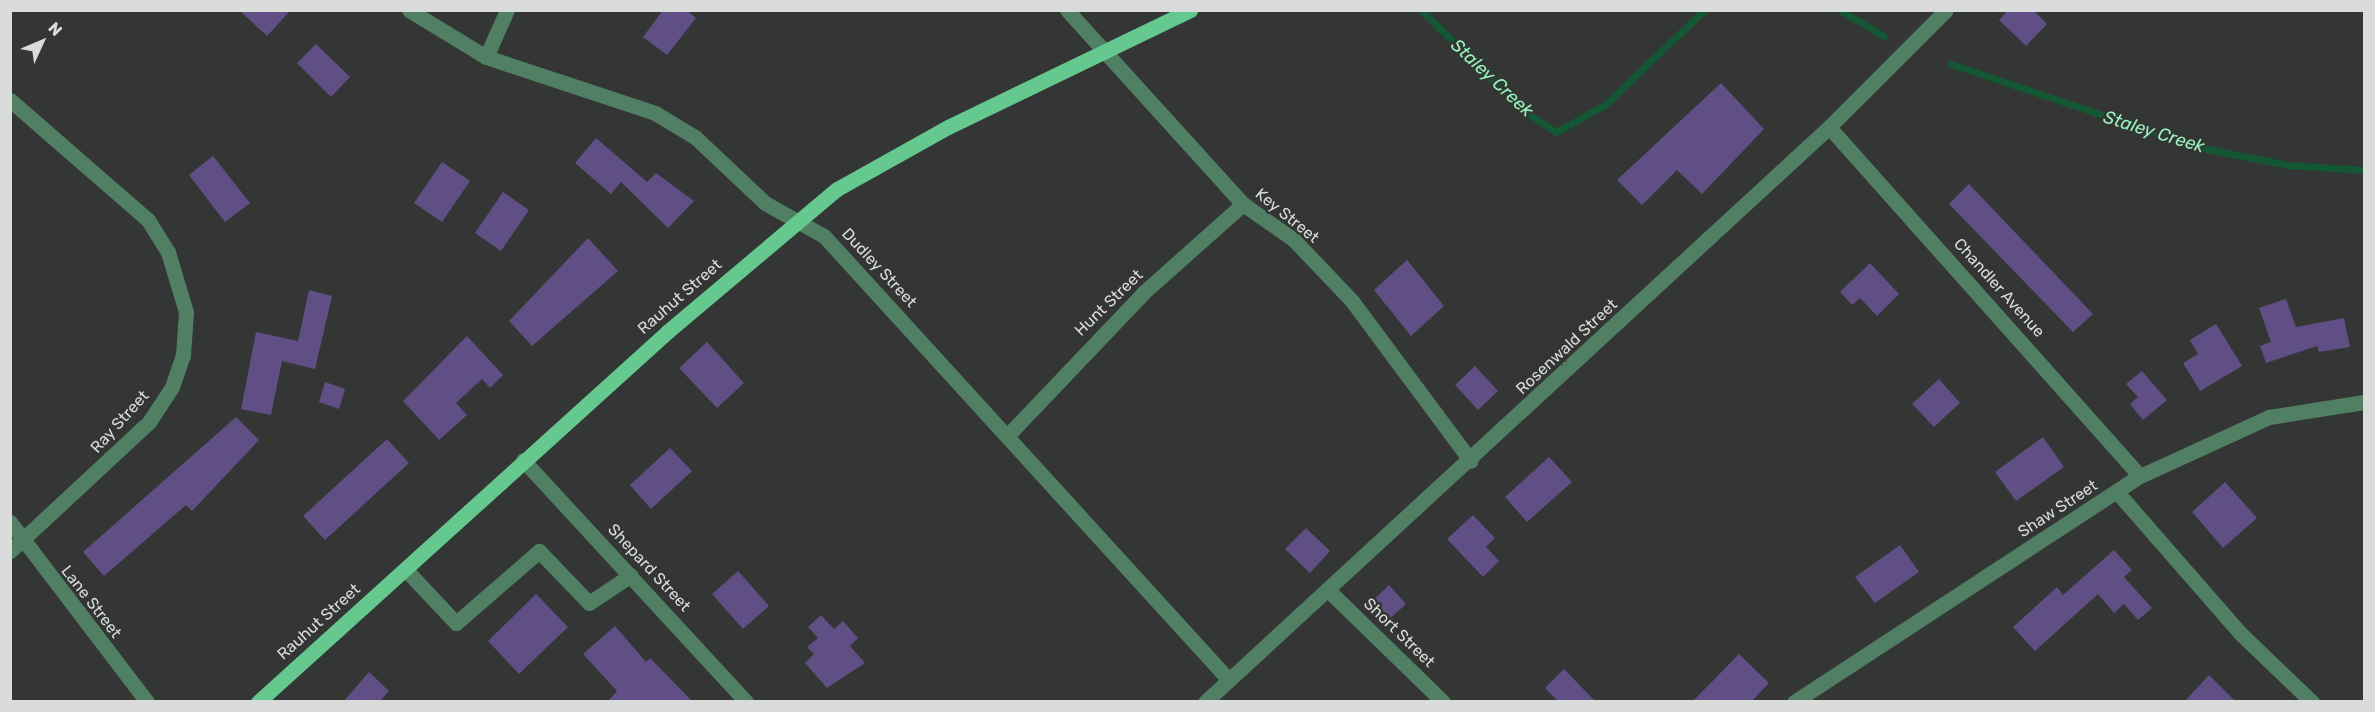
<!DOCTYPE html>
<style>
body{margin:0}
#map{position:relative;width:2375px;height:712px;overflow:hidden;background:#333634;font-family:Rubik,sans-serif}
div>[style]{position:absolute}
.stream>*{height:7px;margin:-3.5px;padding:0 3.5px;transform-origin:3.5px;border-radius:3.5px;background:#135735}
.building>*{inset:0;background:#604f85}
.minor>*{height:15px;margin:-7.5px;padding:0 7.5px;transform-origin:7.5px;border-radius:7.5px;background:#517f63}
.major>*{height:15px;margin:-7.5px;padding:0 7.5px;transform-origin:7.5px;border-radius:7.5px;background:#65c88f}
span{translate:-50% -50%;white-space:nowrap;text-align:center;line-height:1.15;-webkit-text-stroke:5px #333634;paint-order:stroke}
.street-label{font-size:16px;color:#dadcdb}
.water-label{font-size:18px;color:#98f4bc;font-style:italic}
.frame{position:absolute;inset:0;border:12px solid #dadcdb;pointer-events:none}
.north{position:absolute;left:12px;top:12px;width:60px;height:60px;-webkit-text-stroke:4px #333634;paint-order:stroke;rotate:46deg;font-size:16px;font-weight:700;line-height:24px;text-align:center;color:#dadcdb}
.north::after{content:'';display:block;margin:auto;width:21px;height:27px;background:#dadcdb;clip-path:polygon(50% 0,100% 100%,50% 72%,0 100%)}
</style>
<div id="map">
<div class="stream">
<div style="left:1421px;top:10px;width:148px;rotate:44.2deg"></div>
<div style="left:1527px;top:113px;width:35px;rotate:33deg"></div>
<div style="left:1556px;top:132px;width:57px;rotate:-29.2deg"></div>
<div style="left:1606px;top:104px;width:136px;rotate:-43.8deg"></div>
<div style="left:1840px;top:10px;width:51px;rotate:30.6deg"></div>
<div style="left:1951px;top:64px;width:260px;rotate:18.6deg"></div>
<div style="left:2197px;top:147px;width:93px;rotate:11.2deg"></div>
<div style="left:2288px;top:165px;width:76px;rotate:3.8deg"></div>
</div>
<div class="building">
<div style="clip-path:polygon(239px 10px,291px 10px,267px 36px)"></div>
<div style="clip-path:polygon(663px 10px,686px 10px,696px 18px,667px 55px,643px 37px)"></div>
<div style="clip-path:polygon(2008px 10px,2033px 10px,2047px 24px,2026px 46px,1999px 20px)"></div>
<div style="clip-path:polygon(316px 44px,350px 77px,331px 97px,297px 63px)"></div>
<div style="clip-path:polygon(1721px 83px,1764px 129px,1702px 194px,1677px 170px,1642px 205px,1617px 180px)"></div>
<div style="clip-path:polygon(596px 138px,647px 182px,656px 173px,694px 201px,668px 228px,621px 182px,611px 194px,575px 163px)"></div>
<div style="clip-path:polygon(213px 156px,250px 203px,225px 222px,189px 175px)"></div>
<div style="clip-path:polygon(442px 162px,470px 181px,442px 222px,414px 203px)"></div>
<div style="clip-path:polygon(1969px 184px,2093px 314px,2073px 332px,1949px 204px)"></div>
<div style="clip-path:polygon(503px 192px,529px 210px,501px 251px,475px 233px)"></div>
<div style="clip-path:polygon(588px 238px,618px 271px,532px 346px,509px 321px)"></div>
<div style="clip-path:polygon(1407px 260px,1444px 306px,1411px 336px,1374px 290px)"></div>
<div style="clip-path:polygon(1870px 263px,1899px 294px,1877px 316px,1860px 298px,1852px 305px,1840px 292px)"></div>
<div style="clip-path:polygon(309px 290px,332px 296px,315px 369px,282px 361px,271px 415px,241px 409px,256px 332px,298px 341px)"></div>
<div style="clip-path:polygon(2286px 299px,2296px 327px,2344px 318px,2350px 347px,2319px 352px,2317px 346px,2266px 363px,2260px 346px,2271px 342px,2259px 308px)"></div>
<div style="clip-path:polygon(2216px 324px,2242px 366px,2200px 391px,2183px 363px,2198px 354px,2190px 340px)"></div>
<div style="clip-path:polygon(467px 336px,503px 375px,490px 388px,482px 379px,456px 403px,467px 415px,439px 440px,403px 401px)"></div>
<div style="clip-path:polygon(707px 342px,744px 383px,717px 408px,679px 368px)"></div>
<div style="clip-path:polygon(1475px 366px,1498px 391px,1478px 410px,1455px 385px)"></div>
<div style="clip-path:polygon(2142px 371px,2167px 400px,2143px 420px,2130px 404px,2138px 397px,2126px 384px)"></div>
<div style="clip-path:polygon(1939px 379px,1960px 403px,1934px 427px,1912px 404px)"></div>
<div style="clip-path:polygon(325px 382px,345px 389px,339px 409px,319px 402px)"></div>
<div style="clip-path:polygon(236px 417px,259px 440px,192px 511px,186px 505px,104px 576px,83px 552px)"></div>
<div style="clip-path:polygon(2043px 437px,2064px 467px,2016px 501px,1995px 472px)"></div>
<div style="clip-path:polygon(387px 439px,409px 463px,325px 540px,303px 516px)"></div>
<div style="clip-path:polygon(670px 448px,692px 471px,651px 509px,630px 485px)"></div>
<div style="clip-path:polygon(1549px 457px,1572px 482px,1527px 522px,1505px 497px)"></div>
<div style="clip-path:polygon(2225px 482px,2257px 518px,2223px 548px,2192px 512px)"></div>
<div style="clip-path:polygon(1473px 515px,1495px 538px,1486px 547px,1499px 561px,1483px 577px,1447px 539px)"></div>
<div style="clip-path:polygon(1306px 528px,1330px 551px,1310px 573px,1285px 549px)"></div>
<div style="clip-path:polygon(1900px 545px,1919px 572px,1875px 603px,1855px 577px)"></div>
<div style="clip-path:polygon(2114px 550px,2132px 570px,2124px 577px,2152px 608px,2138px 620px,2124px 604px,2114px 613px,2098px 594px,2035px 651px,2013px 627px,2057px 587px,2063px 595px)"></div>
<div style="clip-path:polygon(738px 571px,769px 606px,743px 629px,712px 594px)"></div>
<div style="clip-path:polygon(1389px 585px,1406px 604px,1384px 624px,1367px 606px)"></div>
<div style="clip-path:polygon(536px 594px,568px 627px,519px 674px,488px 641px)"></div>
<div style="clip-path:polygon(821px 615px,834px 629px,843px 621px,858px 638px,850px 646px,865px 663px,827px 688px,805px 663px,814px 654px,807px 647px,818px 638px,808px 627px)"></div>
<div style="clip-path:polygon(615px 626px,646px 662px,650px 658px,693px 702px,607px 702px,617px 691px,583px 654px)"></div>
<div style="clip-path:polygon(1739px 654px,1769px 683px,1751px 702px,1692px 702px)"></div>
<div style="clip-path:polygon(1564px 669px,1596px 702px,1559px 702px,1545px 688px)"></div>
<div style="clip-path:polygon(369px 672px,389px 691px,379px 702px,343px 702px)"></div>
<div style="clip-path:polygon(2209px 675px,2236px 702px,2184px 702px)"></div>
</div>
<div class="minor">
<div style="left:409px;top:10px;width:90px;rotate:31.4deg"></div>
<div style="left:486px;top:57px;width:178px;rotate:18.3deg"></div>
<div style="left:655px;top:113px;width:47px;rotate:31deg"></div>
<div style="left:695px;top:137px;width:96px;rotate:43.3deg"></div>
<div style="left:765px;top:203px;width:68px;rotate:29.2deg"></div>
<div style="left:824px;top:236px;width:601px;rotate:47.63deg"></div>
<div style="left:1067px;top:10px;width:262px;rotate:47.8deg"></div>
<div style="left:1243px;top:204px;width:62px;rotate:35.2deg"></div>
<div style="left:1294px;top:240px;width:84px;rotate:46.4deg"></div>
<div style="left:1352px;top:301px;width:199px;rotate:53.4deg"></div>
<div style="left:486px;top:57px;width:51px;rotate:-65.9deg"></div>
<div style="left:10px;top:100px;width:183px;rotate:41deg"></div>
<div style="left:148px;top:220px;width:38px;rotate:58deg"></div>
<div style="left:168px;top:252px;width:63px;rotate:73.3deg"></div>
<div style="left:186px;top:312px;width:43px;rotate:94deg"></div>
<div style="left:183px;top:355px;width:34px;rotate:109deg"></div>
<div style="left:172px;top:387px;width:42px;rotate:123.3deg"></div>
<div style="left:149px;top:422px;width:190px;rotate:137.1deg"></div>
<div style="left:1829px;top:127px;width:467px;rotate:48.3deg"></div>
<div style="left:1008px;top:435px;width:196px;rotate:-46.4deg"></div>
<div style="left:1143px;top:293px;width:134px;rotate:-41.7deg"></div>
<div style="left:523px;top:460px;width:329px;rotate:47.3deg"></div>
<div style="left:2117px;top:492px;width:187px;rotate:48.9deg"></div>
<div style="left:2240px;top:633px;width:100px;rotate:43.8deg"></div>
<div style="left:10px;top:522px;width:226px;rotate:52.7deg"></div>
<div style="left:406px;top:570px;width:73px;rotate:46.7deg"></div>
<div style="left:456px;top:623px;width:110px;rotate:-40.9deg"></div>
<div style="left:539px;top:551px;width:72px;rotate:46.1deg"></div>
<div style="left:589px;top:603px;width:50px;rotate:-33.7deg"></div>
<div style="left:1329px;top:591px;width:159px;rotate:44.2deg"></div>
<div style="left:1205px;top:702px;width:849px;rotate:-42.66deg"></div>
<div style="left:1829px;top:127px;width:165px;rotate:-45deg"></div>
<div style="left:1794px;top:702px;width:413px;rotate:-33.2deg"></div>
<div style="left:2140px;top:476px;width:142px;rotate:-24.6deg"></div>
<div style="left:2269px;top:417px;width:96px;rotate:-9deg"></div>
</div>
<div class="major">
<div style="left:258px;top:702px;width:552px;rotate:-42.13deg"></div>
<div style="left:667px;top:332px;width:222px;rotate:-40.1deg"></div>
<div style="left:837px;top:189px;width:127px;rotate:-29.2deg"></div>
<div style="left:948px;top:127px;width:269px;rotate:-25.8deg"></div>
</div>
<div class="street-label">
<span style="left:1287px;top:216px;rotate:39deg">Key Street</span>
<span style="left:879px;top:268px;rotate:47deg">Dudley Street</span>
<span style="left:1999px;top:288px;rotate:48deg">Chandler Avenue</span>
<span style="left:680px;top:297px;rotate:-41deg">Rauhut Street</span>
<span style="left:1109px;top:303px;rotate:-44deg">Hunt Street</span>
<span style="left:1567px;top:347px;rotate:-43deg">Rosenwald Street</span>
<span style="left:120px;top:422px;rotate:-48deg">Ray Street</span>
<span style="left:2058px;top:509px;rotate:-33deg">Shaw Street</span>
<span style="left:649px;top:568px;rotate:47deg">Shepard Street</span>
<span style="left:91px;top:602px;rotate:52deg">Lane Street</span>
<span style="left:319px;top:622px;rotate:-42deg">Rauhut Street</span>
<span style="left:1399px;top:633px;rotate:44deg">Short Street</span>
</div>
<div class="water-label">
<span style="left:1492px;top:78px;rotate:43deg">Staley Creek</span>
<span style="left:2154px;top:132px;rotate:17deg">Staley Creek</span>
</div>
<div class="frame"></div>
<div class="north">N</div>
</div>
